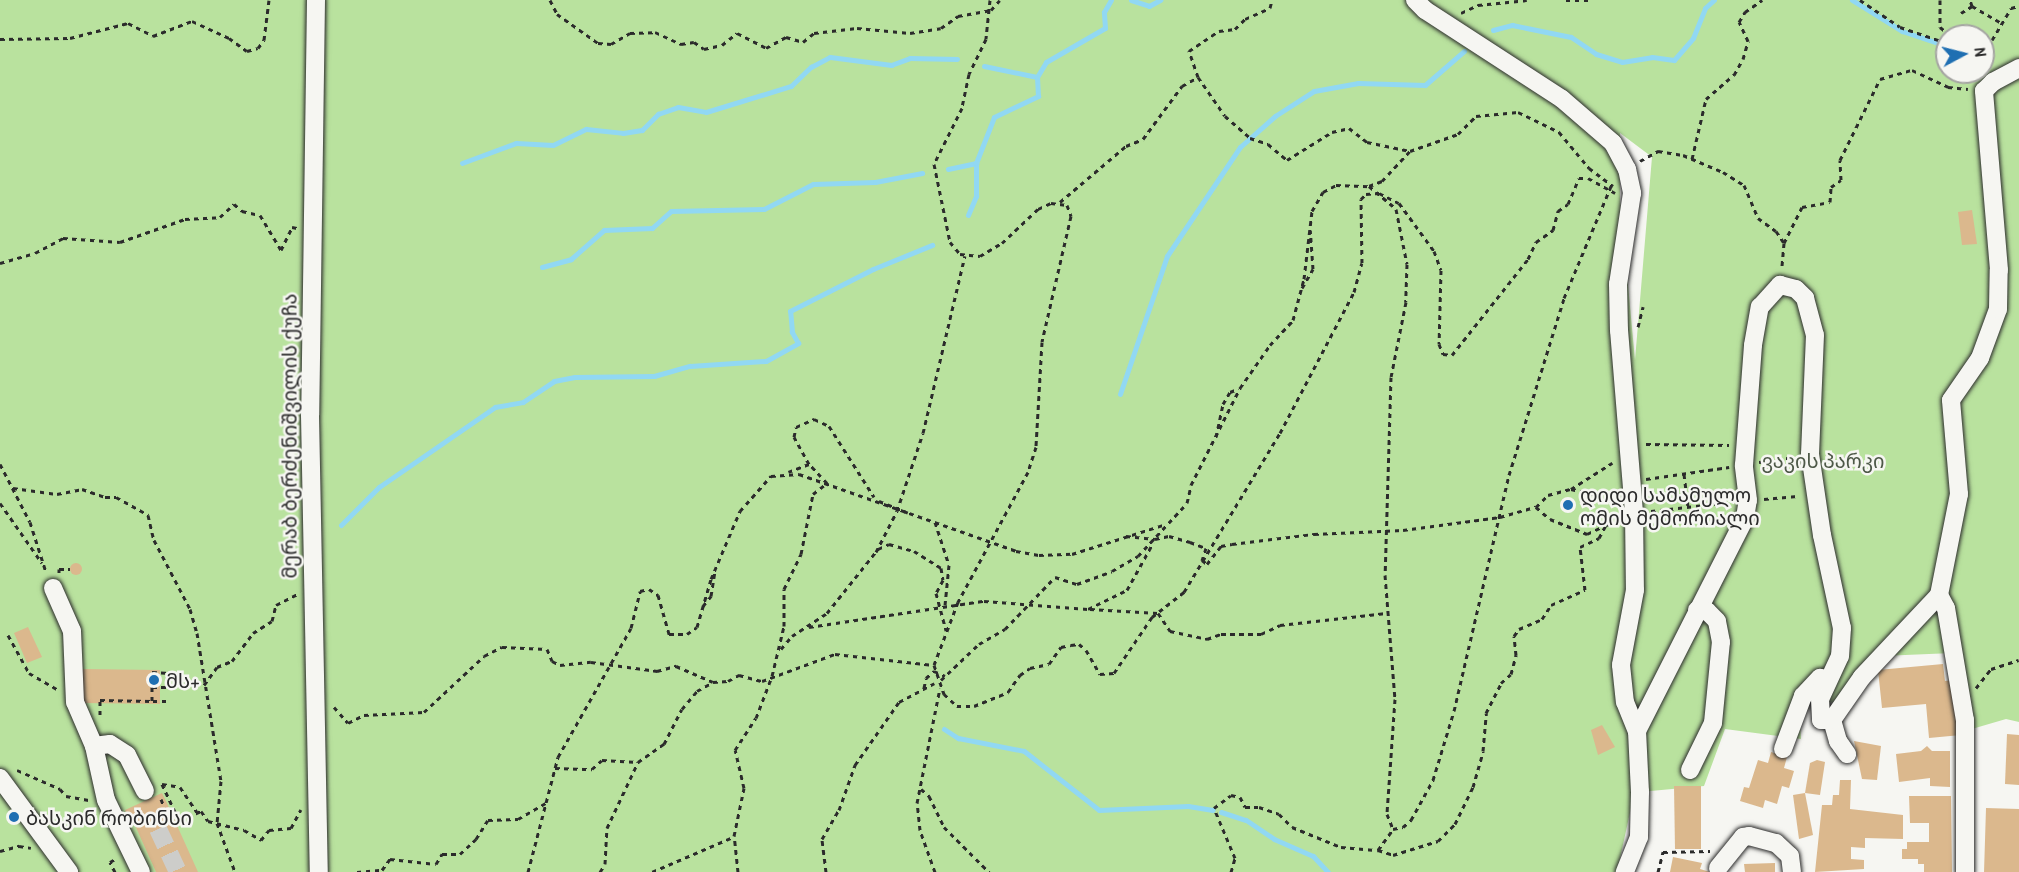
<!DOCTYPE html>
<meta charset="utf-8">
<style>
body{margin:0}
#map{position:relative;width:2019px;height:872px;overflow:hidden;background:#f6f6f2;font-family:"Patrick Hand","Noto Sans Georgian",sans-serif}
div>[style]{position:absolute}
.green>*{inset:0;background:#b9e29e}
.stream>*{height:5px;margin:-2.5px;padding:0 2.5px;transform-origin:2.5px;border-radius:2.5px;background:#91d8f3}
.building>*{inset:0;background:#dbb88d}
.round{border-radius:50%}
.minor-tunnel>*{height:18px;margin-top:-9px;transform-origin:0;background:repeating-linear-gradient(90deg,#cdcdca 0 18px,transparent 0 27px)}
.path>*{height:3px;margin-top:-1.5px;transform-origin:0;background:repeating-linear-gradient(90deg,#2b2b2b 0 4.5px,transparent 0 9px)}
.roads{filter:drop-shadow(0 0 2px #2b2b2b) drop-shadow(0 0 2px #2b2b2b)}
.minor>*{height:18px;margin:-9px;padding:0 9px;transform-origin:9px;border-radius:9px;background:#f6f6f2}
.dots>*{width:16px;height:16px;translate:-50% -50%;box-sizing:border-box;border:3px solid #f6f6f2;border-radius:50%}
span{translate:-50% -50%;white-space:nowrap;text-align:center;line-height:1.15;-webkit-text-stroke:5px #f6f6f2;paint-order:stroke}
.street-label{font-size:20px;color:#2b2b2b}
.park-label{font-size:20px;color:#4e5948}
.poi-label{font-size:20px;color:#2b2b2b}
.left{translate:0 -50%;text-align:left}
.north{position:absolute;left:1935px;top:24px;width:60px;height:60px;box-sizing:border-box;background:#f6f6f2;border:2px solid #a5a5a2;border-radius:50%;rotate:83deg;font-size:16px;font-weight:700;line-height:24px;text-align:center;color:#2b2b2b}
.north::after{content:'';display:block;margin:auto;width:21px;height:27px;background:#1f6fb2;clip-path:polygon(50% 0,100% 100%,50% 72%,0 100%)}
</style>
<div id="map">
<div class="green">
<div style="clip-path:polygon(evenodd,0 0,2019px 0,2019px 722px,2006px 719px,1965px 731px,1953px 653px,1881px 656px,1843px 702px,1799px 704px,1801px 739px,1725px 729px,1704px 786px,1640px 792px,1633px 799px,1617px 872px,0 872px,0 0,1947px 36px,1983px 36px,1983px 72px,1947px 72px,1947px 36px,0 0,1620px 133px,1652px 157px,1635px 360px,1620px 200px,1620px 133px)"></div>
</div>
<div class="stream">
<div style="left:1131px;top:0;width:19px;rotate:18deg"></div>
<div style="left:1149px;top:6px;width:13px;rotate:-29deg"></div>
<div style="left:1852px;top:0;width:59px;rotate:31.8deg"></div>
<div style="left:1902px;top:31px;width:47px;rotate:18.4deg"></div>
<div style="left:1493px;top:30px;width:20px;rotate:-15deg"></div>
<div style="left:1512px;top:25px;width:60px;rotate:11.5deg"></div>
<div style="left:1571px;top:37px;width:30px;rotate:34deg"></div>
<div style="left:1596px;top:54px;width:27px;rotate:17deg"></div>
<div style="left:1622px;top:62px;width:30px;rotate:-9deg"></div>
<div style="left:1652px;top:57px;width:22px;rotate:8deg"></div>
<div style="left:1674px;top:60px;width:29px;rotate:-49deg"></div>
<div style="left:1693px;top:38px;width:32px;rotate:-68deg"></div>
<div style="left:1705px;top:8px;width:12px;rotate:-42deg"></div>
<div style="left:984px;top:66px;width:54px;rotate:11.7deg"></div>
<div style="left:462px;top:163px;width:58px;rotate:-20.3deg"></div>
<div style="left:516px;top:143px;width:37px;rotate:3deg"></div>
<div style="left:553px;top:145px;width:37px;rotate:-26deg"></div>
<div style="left:586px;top:129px;width:37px;rotate:6deg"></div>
<div style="left:623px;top:133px;width:19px;rotate:-9deg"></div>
<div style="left:642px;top:130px;width:23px;rotate:-45deg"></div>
<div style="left:658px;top:114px;width:21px;rotate:-19deg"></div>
<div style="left:678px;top:107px;width:28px;rotate:10deg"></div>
<div style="left:706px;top:112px;width:89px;rotate:-17deg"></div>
<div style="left:791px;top:86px;width:28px;rotate:-44deg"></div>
<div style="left:811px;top:67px;width:21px;rotate:-28deg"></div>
<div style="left:830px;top:57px;width:62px;rotate:7.5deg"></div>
<div style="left:891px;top:65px;width:20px;rotate:-20deg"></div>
<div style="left:910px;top:58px;width:47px;rotate:1.2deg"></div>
<div style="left:948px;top:169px;width:29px;rotate:-12deg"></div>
<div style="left:968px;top:215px;width:21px;rotate:-67deg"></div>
<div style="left:976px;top:196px;width:33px;rotate:-90deg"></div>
<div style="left:976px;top:163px;width:49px;rotate:-68.6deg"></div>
<div style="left:994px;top:117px;width:49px;rotate:-25.5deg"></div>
<div style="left:1038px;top:96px;width:19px;rotate:-93deg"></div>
<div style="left:1037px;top:77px;width:17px;rotate:-59deg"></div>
<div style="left:1046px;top:62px;width:68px;rotate:-30deg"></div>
<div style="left:1105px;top:28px;width:16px;rotate:-94deg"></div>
<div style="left:1104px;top:12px;width:14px;rotate:-60deg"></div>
<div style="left:542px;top:267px;width:30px;rotate:-15deg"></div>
<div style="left:571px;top:259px;width:44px;rotate:-41.3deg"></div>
<div style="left:604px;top:230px;width:48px;rotate:-2.4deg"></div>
<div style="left:652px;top:228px;width:25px;rotate:-42deg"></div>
<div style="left:671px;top:211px;width:93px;rotate:-1.2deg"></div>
<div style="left:764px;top:209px;width:55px;rotate:-27deg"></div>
<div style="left:813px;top:184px;width:62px;rotate:-1.8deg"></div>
<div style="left:875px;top:182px;width:48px;rotate:-10.8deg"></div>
<div style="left:1120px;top:394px;width:146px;rotate:-71.2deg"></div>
<div style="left:1167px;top:256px;width:131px;rotate:-56.2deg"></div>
<div style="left:1240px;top:147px;width:47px;rotate:-41.5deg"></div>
<div style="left:1275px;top:116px;width:46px;rotate:-32.7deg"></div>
<div style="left:1314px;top:91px;width:45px;rotate:-10.3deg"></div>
<div style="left:1358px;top:83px;width:67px;rotate:1.7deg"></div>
<div style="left:1425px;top:85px;width:52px;rotate:-41.1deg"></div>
<div style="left:341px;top:525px;width:54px;rotate:-45deg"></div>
<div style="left:379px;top:487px;width:141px;rotate:-34.6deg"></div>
<div style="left:495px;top:407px;width:28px;rotate:-10deg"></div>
<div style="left:523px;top:402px;width:37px;rotate:-34deg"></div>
<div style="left:554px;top:381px;width:21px;rotate:-11deg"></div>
<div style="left:575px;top:377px;width:79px;rotate:-0.7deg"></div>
<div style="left:654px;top:376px;width:37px;rotate:-16deg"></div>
<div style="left:690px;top:366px;width:76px;rotate:-3.8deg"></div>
<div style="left:766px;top:361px;width:37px;rotate:-29deg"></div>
<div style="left:798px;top:343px;width:13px;rotate:-119deg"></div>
<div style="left:792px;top:332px;width:21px;rotate:-95deg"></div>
<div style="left:790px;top:311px;width:93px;rotate:-26.8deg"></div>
<div style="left:873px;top:269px;width:64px;rotate:-22.1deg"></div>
<div style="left:944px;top:729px;width:17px;rotate:33deg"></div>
<div style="left:958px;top:738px;width:67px;rotate:11.1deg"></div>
<div style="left:1024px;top:751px;width:95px;rotate:38.2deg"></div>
<div style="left:1099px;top:810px;width:89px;rotate:-2.6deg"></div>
<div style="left:1188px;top:806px;width:25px;rotate:9deg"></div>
<div style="left:1221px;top:812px;width:26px;rotate:18deg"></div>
<div style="left:1246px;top:820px;width:34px;rotate:34deg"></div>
<div style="left:1274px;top:839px;width:43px;rotate:23.6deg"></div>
<div style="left:1313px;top:856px;width:22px;rotate:47deg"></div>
</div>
<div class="building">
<div style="clip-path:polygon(1972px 210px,1977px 244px,1962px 245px,1958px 212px)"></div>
<div class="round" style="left:70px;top:563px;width:12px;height:12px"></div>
<div style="clip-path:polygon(28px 627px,42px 657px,27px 663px,14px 633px)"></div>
<div style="clip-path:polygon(1943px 664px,1945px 681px,1955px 680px,1961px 735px,1929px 738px,1926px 704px,1882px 708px,1878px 670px)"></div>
<div style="clip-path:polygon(81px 669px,160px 670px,160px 704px,81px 703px)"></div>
<div style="clip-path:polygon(1602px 725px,1615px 747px,1598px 755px,1591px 730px)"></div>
<div style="clip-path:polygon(2007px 734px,2019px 735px,2019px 785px,2005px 784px)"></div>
<div style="clip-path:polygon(1854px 741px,1881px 746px,1877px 780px,1862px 779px)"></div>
<div style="clip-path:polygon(1927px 746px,1932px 751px,1950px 751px,1950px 787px,1930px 786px,1930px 778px,1899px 782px,1896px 754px,1921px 751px)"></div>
<div style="clip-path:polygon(1771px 752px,1787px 757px,1784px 768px,1794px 771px,1789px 788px,1782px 786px,1777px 804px,1765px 800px,1763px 808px,1740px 801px,1744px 787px,1749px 788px,1758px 760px,1768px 763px)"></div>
<div style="clip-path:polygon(1817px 760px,1825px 762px,1820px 795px,1805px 793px,1810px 763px)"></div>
<div style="clip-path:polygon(1840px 780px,1851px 780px,1850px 809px,1903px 815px,1903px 839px,1865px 838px,1865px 848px,1851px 847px,1851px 859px,1864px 860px,1864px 869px,1815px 872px,1822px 805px,1832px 805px,1833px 795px,1839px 795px)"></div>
<div style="clip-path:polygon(1674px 786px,1701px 786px,1701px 849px,1675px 849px)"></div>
<div style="clip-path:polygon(162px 793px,166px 801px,198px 872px,156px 872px,134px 823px,131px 825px,125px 810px)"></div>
<div style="clip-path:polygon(1805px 793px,1813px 835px,1799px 839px,1793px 795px)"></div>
<div style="clip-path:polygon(1909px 796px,1951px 796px,1952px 872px,1924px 872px,1924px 864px,1918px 864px,1918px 859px,1902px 859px,1902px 849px,1907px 849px,1907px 842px,1929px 842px,1929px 823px,1910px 823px)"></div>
<div style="clip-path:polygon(1986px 808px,2019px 809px,2019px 872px,1984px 872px)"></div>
<div style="clip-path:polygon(1673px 857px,1702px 863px,1700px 869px,1710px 872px,1670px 872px)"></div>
<div style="clip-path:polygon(1775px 863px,1775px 872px,1745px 872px,1744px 864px)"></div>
</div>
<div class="minor-tunnel">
<div style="left:158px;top:829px;width:47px;rotate:65.1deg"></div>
</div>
<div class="path">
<div style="left:550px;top:0;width:16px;rotate:63deg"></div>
<div style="left:557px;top:14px;width:50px;rotate:35.3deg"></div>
<div style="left:598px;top:43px;width:13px;rotate:4deg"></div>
<div style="left:611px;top:44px;width:22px;rotate:-30deg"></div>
<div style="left:630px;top:33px;width:25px;rotate:-2deg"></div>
<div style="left:655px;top:32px;width:29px;rotate:25deg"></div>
<div style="left:681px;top:44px;width:13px;rotate:-9deg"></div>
<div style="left:694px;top:42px;width:12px;rotate:35deg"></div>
<div style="left:704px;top:49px;width:18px;rotate:-13deg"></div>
<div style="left:722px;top:45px;width:19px;rotate:-39deg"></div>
<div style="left:737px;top:33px;width:33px;rotate:27deg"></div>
<div style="left:766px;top:48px;width:23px;rotate:-29deg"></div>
<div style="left:786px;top:37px;width:18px;rotate:16deg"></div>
<div style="left:803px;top:42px;width:14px;rotate:-39deg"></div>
<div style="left:814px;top:33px;width:43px;rotate:-6.6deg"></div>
<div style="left:857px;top:28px;width:53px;rotate:5.4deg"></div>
<div style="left:910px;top:33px;width:31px;rotate:-9deg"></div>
<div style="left:941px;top:28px;width:21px;rotate:-35deg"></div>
<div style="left:958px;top:16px;width:34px;rotate:-10deg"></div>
<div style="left:991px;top:10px;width:13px;rotate:-48deg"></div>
<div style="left:990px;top:0;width:39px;rotate:96deg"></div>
<div style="left:986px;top:39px;width:39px;rotate:116deg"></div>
<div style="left:969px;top:74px;width:35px;rotate:102deg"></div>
<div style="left:962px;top:108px;width:63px;rotate:116.6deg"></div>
<div style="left:934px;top:164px;width:80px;rotate:78.4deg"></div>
<div style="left:950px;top:242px;width:16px;rotate:50deg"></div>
<div style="left:960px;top:254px;width:20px;rotate:6deg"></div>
<div style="left:980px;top:256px;width:26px;rotate:-31deg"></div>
<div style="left:1002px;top:243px;width:50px;rotate:-43.4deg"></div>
<div style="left:1038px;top:209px;width:14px;rotate:-25deg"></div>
<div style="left:1051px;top:203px;width:16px;rotate:7deg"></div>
<div style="left:1067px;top:205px;width:12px;rotate:70deg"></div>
<div style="left:1071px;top:216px;width:129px;rotate:103deg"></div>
<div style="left:1042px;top:342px;width:105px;rotate:93.3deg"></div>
<div style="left:1036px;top:447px;width:26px;rotate:108deg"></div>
<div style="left:1028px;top:472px;width:148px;rotate:118.3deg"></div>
<div style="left:958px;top:602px;width:67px;rotate:110.9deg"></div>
<div style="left:934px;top:665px;width:31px;rotate:71deg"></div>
<div style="left:944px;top:694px;width:18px;rotate:43deg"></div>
<div style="left:957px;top:706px;width:17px"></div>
<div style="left:974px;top:706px;width:37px;rotate:-22deg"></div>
<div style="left:1008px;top:692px;width:21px;rotate:-55deg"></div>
<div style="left:1020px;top:675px;width:12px;rotate:-35deg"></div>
<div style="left:1030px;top:668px;width:19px;rotate:-12deg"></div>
<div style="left:1049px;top:664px;width:21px;rotate:-55deg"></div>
<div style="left:1061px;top:647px;width:10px;rotate:-11deg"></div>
<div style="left:1071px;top:645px;width:8px;rotate:-7deg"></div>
<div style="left:1079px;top:644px;width:9px;rotate:41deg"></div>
<div style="left:1086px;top:650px;width:28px;rotate:60deg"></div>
<div style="left:1100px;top:674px;width:14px;rotate:-4deg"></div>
<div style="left:1114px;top:673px;width:68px;rotate:-55.8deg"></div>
<div style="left:1152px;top:617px;width:41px;rotate:-38deg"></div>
<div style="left:1184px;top:592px;width:186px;rotate:-58.9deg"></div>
<div style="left:1280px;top:433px;width:159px;rotate:-62.3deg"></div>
<div style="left:1354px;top:292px;width:30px;rotate:-75deg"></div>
<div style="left:1362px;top:263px;width:64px;rotate:-90.9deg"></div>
<div style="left:1361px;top:199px;width:7px;rotate:-45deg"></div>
<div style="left:1366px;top:194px;width:13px;rotate:-4deg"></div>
<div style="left:1379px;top:193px;width:22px;rotate:27deg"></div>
<div style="left:1399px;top:203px;width:59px;rotate:53.9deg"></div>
<div style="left:1434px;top:251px;width:20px;rotate:70deg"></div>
<div style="left:1441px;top:270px;width:74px;rotate:91.5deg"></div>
<div style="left:1439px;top:344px;width:11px;rotate:68deg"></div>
<div style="left:1443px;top:354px;width:9px;rotate:6deg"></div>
<div style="left:1452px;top:355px;width:122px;rotate:-51.6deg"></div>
<div style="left:1528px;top:259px;width:19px;rotate:-65deg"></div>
<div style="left:1536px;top:242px;width:21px;rotate:-35deg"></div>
<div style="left:1553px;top:230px;width:20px;rotate:-75deg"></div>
<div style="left:1558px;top:211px;width:12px;rotate:-35deg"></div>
<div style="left:1568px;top:204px;width:28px;rotate:-67deg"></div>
<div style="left:1579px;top:178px;width:9px"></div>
<div style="left:1588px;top:178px;width:31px;rotate:29deg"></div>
<div style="left:1566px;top:0;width:24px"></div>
<div style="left:1860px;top:0;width:48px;rotate:34deg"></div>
<div style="left:1900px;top:27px;width:50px;rotate:18.8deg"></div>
<div style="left:1940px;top:0;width:27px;rotate:90deg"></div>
<div style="left:1940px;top:27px;width:14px;rotate:39deg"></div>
<div style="left:1972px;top:6px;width:34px;rotate:30deg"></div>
<div style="left:1461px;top:13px;width:19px;rotate:-25deg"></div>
<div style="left:1478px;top:5px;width:49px;rotate:-5.8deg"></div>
<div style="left:1961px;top:13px;width:13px;rotate:-32deg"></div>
<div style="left:1972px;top:6px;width:6px;rotate:-108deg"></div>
<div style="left:0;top:39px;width:70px;rotate:-0.8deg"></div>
<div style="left:70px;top:38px;width:60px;rotate:-14.5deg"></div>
<div style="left:128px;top:23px;width:28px;rotate:27deg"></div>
<div style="left:153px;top:36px;width:42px;rotate:-21deg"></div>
<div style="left:192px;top:21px;width:41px;rotate:24.7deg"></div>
<div style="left:229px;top:38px;width:22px;rotate:36deg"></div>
<div style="left:247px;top:51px;width:11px;rotate:-15deg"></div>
<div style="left:258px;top:48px;width:10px;rotate:-53deg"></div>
<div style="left:264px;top:40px;width:40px;rotate:-82.9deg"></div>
<div style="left:1988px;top:66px;width:26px;rotate:-81deg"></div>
<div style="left:1992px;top:40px;width:37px;rotate:-59deg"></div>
<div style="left:2011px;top:8px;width:8px;rotate:-14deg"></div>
<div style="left:1198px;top:77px;width:47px;rotate:55.3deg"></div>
<div style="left:1225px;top:116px;width:33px;rotate:41deg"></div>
<div style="left:1250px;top:138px;width:19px;rotate:18deg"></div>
<div style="left:1268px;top:144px;width:25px;rotate:40deg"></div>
<div style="left:1287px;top:160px;width:53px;rotate:-31.9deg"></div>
<div style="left:1332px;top:132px;width:17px;rotate:-13deg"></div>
<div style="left:1349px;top:128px;width:23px;rotate:38deg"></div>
<div style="left:1367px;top:142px;width:44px;rotate:11.8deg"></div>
<div style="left:1692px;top:159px;width:62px;rotate:-76.9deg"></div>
<div style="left:1706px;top:99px;width:37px;rotate:-41deg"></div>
<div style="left:1734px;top:75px;width:18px;rotate:-61deg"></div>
<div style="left:1743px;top:59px;width:19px;rotate:-74deg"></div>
<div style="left:1748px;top:41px;width:21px;rotate:-115deg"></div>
<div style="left:1739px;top:22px;width:12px;rotate:-59deg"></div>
<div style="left:1745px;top:12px;width:21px;rotate:-35deg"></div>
<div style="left:1640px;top:161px;width:21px;rotate:-29deg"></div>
<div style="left:1658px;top:151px;width:25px;rotate:9deg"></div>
<div style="left:1683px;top:155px;width:43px;rotate:23deg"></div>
<div style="left:1723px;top:172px;width:25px;rotate:32deg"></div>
<div style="left:1744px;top:185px;width:36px;rotate:67deg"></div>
<div style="left:1758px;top:218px;width:22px;rotate:36deg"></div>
<div style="left:1776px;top:231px;width:14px;rotate:56deg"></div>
<div style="left:1784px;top:243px;width:25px;rotate:95deg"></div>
<div style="left:1369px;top:186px;width:35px;rotate:40deg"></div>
<div style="left:1396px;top:209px;width:56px;rotate:78.7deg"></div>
<div style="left:1407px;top:264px;width:38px;rotate:92deg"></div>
<div style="left:1406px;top:302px;width:76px;rotate:101.3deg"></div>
<div style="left:1391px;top:377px;width:198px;rotate:91.7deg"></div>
<div style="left:1385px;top:575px;width:124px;rotate:85.4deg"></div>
<div style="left:1395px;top:699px;width:115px;rotate:94deg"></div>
<div style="left:1387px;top:814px;width:16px;rotate:68deg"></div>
<div style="left:1393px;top:829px;width:10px;rotate:-11deg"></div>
<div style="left:1403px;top:827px;width:11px;rotate:-41deg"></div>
<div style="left:1411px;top:820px;width:46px;rotate:-61.2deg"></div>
<div style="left:1433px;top:780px;width:72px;rotate:-73.1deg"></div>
<div style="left:1454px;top:711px;width:242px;rotate:-76.9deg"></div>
<div style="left:1509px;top:475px;width:185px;rotate:-72.7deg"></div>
<div style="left:1564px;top:298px;width:124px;rotate:-67.2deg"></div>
<div style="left:1060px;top:202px;width:87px;rotate:-40.3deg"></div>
<div style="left:1126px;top:146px;width:18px;rotate:-22deg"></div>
<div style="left:1143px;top:139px;width:66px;rotate:-53.7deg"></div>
<div style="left:1182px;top:86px;width:18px;rotate:-29deg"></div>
<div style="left:1198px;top:77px;width:28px;rotate:-109deg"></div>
<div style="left:1189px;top:51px;width:36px;rotate:-34deg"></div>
<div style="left:1219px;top:31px;width:16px;rotate:-7deg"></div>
<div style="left:1235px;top:29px;width:14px;rotate:-45deg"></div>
<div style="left:1245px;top:19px;width:27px;rotate:-24deg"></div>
<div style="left:1270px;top:8px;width:8px;rotate:-76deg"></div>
<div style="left:1784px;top:243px;width:40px;rotate:-63.4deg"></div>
<div style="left:1802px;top:207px;width:28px;rotate:-10deg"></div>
<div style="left:1830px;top:202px;width:15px;rotate:-86deg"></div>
<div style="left:1831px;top:187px;width:12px;rotate:-35deg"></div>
<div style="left:1841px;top:180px;width:20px;rotate:-93deg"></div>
<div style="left:1840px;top:160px;width:90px;rotate:-63.7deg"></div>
<div style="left:1880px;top:79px;width:33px;rotate:-16deg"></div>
<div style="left:1912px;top:70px;width:40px;rotate:25deg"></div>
<div style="left:1948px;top:87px;width:20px;rotate:6deg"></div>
<div style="left:0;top:263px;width:36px;rotate:-16deg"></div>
<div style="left:35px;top:253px;width:32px;rotate:-28deg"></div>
<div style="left:63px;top:238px;width:57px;rotate:4deg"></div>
<div style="left:120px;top:242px;width:69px;rotate:-19.5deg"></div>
<div style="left:185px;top:219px;width:35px;rotate:-3deg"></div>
<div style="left:220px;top:217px;width:19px;rotate:-43deg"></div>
<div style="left:234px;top:204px;width:11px;rotate:41deg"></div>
<div style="left:242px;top:211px;width:18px;rotate:13deg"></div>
<div style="left:260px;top:215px;width:41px;rotate:59deg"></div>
<div style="left:281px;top:250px;width:25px;rotate:-64deg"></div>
<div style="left:292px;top:227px;width:5px;rotate:11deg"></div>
<div style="left:1302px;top:288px;width:22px;rotate:-60deg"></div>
<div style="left:1313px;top:269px;width:39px;rotate:-94deg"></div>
<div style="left:1638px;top:327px;width:21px;rotate:-76deg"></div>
<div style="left:1216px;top:437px;width:34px;rotate:-78deg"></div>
<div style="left:1223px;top:404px;width:14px;rotate:-60deg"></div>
<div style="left:1230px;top:392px;width:9px;rotate:-21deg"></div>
<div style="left:1646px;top:444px;width:83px;rotate:0.7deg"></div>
<div style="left:1759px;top:462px;width:35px;rotate:-8deg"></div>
<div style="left:0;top:464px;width:65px;rotate:62.7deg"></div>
<div style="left:30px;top:522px;width:52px;rotate:72.3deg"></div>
<div style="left:809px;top:464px;width:31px;rotate:-119deg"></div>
<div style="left:794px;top:437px;width:10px;rotate:-79deg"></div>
<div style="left:796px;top:427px;width:20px;rotate:-24deg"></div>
<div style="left:814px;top:419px;width:17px;rotate:25deg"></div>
<div style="left:829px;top:426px;width:84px;rotate:57.6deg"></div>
<div style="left:1684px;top:474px;width:33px;rotate:83deg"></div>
<div style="left:1646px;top:479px;width:84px;rotate:-8.2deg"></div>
<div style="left:13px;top:488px;width:44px;rotate:7.8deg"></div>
<div style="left:57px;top:494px;width:25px;rotate:-11deg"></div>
<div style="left:82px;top:489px;width:24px;rotate:19deg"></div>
<div style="left:105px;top:497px;width:11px"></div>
<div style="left:116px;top:497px;width:37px;rotate:29deg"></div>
<div style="left:148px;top:515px;width:26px;rotate:77deg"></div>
<div style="left:154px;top:540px;width:78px;rotate:62.4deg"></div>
<div style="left:190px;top:609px;width:25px;rotate:74deg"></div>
<div style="left:197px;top:633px;width:150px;rotate:80.8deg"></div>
<div style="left:221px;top:781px;width:42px;rotate:95.4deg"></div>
<div style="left:217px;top:823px;width:52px;rotate:69.8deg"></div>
<div style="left:1571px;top:489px;width:45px;rotate:14deg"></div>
<div style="left:1764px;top:499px;width:36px;rotate:-5deg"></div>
<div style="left:879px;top:501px;width:31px;rotate:22deg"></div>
<div style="left:0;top:503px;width:73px;rotate:55deg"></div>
<div style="left:1536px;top:507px;width:18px;rotate:41deg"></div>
<div style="left:1550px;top:519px;width:40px;rotate:22deg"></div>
<div style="left:1587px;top:534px;width:19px;rotate:-25deg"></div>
<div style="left:1651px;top:511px;width:81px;rotate:-6.4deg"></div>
<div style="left:935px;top:522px;width:45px;rotate:72deg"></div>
<div style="left:949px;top:565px;width:40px;rotate:95.7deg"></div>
<div style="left:1126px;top:536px;width:29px;rotate:6deg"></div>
<div style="left:1155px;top:539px;width:14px;rotate:-12deg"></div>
<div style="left:1169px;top:536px;width:22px;rotate:16deg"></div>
<div style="left:1190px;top:542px;width:17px;rotate:21deg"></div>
<div style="left:1206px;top:548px;width:13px;rotate:108deg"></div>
<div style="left:1202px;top:560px;width:6px;rotate:39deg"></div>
<div style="left:1207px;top:564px;width:23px;rotate:-52deg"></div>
<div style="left:1221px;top:546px;width:11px;rotate:-10deg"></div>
<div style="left:1232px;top:544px;width:83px;rotate:-7deg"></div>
<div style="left:1314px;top:534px;width:89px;rotate:-2.6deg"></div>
<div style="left:1403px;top:530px;width:98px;rotate:-7.6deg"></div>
<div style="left:1500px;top:517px;width:37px;rotate:-16deg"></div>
<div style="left:1536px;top:507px;width:17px;rotate:-45deg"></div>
<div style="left:1548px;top:495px;width:24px;rotate:-15deg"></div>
<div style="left:1571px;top:489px;width:49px;rotate:-32.4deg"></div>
<div style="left:876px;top:552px;width:46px;rotate:-62.9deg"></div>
<div style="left:897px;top:511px;width:82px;rotate:-71.6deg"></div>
<div style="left:923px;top:433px;width:182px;rotate:-76.7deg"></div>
<div style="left:59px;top:573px;width:4px;rotate:-90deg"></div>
<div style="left:59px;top:569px;width:11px"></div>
<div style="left:703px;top:606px;width:13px;rotate:-51deg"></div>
<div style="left:711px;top:596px;width:24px;rotate:-81deg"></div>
<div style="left:1090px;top:609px;width:68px;rotate:3.4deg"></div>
<div style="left:1158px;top:613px;width:22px;rotate:56deg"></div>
<div style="left:1170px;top:631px;width:38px;rotate:12deg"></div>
<div style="left:1207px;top:639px;width:15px;rotate:-20deg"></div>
<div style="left:1221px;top:634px;width:40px"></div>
<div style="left:1261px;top:634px;width:21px;rotate:-25deg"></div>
<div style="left:1280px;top:625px;width:107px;rotate:-6.5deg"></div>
<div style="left:809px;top:627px;width:177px;rotate:-8.5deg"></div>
<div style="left:984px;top:601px;width:104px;rotate:4.4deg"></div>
<div style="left:1088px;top:609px;width:43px;rotate:-26deg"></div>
<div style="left:1127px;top:590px;width:54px;rotate:-61deg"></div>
<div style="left:8px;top:635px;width:43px;rotate:61.1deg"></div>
<div style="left:29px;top:673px;width:32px;rotate:30deg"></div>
<div style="left:781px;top:649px;width:17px;rotate:-50deg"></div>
<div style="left:792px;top:636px;width:42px;rotate:-33.3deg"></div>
<div style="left:827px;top:613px;width:82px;rotate:-51.4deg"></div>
<div style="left:878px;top:549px;width:12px;rotate:-24deg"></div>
<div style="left:889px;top:544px;width:26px;rotate:16deg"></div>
<div style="left:914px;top:551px;width:32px;rotate:32deg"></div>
<div style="left:941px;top:568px;width:12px;rotate:81deg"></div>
<div style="left:943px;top:580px;width:15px;rotate:118deg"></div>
<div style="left:936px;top:593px;width:39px;rotate:75deg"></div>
<div style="left:941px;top:680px;width:52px;rotate:-43.5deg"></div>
<div style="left:979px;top:644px;width:30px;rotate:-30deg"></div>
<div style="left:1005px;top:629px;width:72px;rotate:-46.1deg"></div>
<div style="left:1055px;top:577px;width:23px;rotate:18deg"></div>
<div style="left:1077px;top:584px;width:37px;rotate:-20deg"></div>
<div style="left:1112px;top:571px;width:30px;rotate:-30deg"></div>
<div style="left:1138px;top:556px;width:72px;rotate:-47.2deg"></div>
<div style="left:1187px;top:503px;width:18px;rotate:-77deg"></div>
<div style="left:1191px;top:485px;width:109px;rotate:-63.2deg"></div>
<div style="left:1240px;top:388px;width:52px;rotate:-55.1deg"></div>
<div style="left:1270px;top:345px;width:34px;rotate:-47deg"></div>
<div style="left:1293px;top:320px;width:42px;rotate:-75deg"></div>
<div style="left:1304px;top:279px;width:68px;rotate:-83.3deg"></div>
<div style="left:1312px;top:211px;width:22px;rotate:-60deg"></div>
<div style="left:1323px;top:192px;width:15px;rotate:-28deg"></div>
<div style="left:1336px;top:185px;width:33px;rotate:2deg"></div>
<div style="left:1369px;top:186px;width:14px;rotate:-21deg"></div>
<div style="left:1382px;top:181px;width:41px;rotate:-47deg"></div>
<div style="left:1410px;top:151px;width:51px;rotate:-19.5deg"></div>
<div style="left:1458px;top:134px;width:25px;rotate:-45deg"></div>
<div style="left:1476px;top:116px;width:42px;rotate:-5.4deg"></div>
<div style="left:1518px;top:112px;width:46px;rotate:26deg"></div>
<div style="left:1559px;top:132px;width:47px;rotate:50.2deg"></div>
<div style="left:1589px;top:168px;width:30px;rotate:37deg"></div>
<div style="left:204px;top:685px;width:22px;rotate:-54deg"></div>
<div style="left:217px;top:667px;width:16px;rotate:-22deg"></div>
<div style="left:232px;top:661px;width:35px;rotate:-53deg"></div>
<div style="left:253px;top:633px;width:22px;rotate:-32deg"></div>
<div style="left:272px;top:621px;width:16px;rotate:-76deg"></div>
<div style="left:276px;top:605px;width:25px;rotate:-27deg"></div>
<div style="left:152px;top:687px;width:15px;rotate:-90deg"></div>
<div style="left:152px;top:672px;width:18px;rotate:3deg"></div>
<div style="left:924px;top:688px;width:10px;rotate:-79deg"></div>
<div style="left:926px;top:678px;width:11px;rotate:-41deg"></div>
<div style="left:934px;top:671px;width:12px;rotate:24deg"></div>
<div style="left:1976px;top:688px;width:24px;rotate:-52deg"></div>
<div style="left:1991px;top:669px;width:29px;rotate:-18deg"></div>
<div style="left:153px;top:701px;width:16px"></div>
<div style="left:334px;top:707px;width:21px;rotate:49deg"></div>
<div style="left:348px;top:723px;width:18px;rotate:-27deg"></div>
<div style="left:364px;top:715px;width:60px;rotate:-2.9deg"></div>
<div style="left:424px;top:712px;width:82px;rotate:-43deg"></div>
<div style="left:484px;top:656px;width:20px;rotate:-27deg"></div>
<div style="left:502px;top:647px;width:45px;rotate:2.5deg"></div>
<div style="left:547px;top:649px;width:13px;rotate:67deg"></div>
<div style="left:552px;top:661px;width:9px;rotate:27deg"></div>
<div style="left:560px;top:665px;width:31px;rotate:-6deg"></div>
<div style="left:591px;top:662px;width:67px;rotate:7.8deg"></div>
<div style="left:657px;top:671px;width:20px;rotate:-15deg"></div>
<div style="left:676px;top:666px;width:40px;rotate:23.4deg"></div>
<div style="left:713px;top:682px;width:15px;rotate:-4deg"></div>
<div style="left:728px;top:681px;width:13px;rotate:-29deg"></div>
<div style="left:739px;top:675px;width:24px;rotate:15deg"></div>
<div style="left:762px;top:681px;width:78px;rotate:-20.3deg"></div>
<div style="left:835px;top:654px;width:99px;rotate:6.4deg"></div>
<div style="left:100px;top:715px;width:15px;rotate:-90deg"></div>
<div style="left:100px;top:700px;width:52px;rotate:1.1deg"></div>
<div style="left:152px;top:701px;width:14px;rotate:-90deg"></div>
<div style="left:152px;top:687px;width:17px"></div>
<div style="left:555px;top:768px;width:37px;rotate:2deg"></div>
<div style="left:592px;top:769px;width:13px;rotate:-42deg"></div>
<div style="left:602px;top:760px;width:36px;rotate:3deg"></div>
<div style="left:638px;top:762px;width:32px;rotate:-35deg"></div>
<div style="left:664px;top:744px;width:39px;rotate:-63deg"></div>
<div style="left:682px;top:709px;width:23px;rotate:-50deg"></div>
<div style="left:697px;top:691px;width:18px;rotate:-29deg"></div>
<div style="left:17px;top:770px;width:47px;rotate:23.8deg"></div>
<div style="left:60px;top:789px;width:9px;rotate:49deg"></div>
<div style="left:66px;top:796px;width:23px;rotate:10deg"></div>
<div style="left:162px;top:784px;width:40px;rotate:65deg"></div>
<div style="left:179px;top:820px;width:4px;rotate:153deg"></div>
<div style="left:162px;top:784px;width:18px;rotate:9deg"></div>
<div style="left:180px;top:787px;width:30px;rotate:56deg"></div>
<div style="left:921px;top:789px;width:11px;rotate:41deg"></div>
<div style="left:929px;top:796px;width:34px;rotate:64deg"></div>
<div style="left:944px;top:827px;width:64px;rotate:45deg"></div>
<div style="left:161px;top:799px;width:9px;rotate:69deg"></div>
<div style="left:179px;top:820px;width:24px;rotate:-22deg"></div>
<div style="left:201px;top:811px;width:12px;rotate:55deg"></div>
<div style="left:208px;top:821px;width:37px;rotate:14deg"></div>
<div style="left:244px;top:830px;width:20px;rotate:30deg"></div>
<div style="left:261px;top:840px;width:13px;rotate:-51deg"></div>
<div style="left:269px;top:830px;width:22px;rotate:-5deg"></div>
<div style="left:291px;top:828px;width:21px;rotate:-62deg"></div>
<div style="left:1378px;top:850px;width:26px;rotate:-54deg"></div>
<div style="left:0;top:851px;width:20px;rotate:-15deg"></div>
<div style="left:19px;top:846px;width:12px;rotate:9deg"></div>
<div style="left:115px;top:872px;width:11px;rotate:-117deg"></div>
<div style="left:110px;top:862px;width:8px;rotate:-30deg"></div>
<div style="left:357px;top:872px;width:25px;rotate:-5deg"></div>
<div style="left:382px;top:870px;width:14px;rotate:-54deg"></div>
<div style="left:390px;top:859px;width:46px;rotate:6.2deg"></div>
<div style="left:436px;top:864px;width:12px;rotate:-59deg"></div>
<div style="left:442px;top:854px;width:18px"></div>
<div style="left:460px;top:854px;width:22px;rotate:-43deg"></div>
<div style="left:476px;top:839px;width:22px;rotate:-58deg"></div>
<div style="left:488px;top:820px;width:30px;rotate:-2deg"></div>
<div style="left:518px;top:819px;width:32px;rotate:-30deg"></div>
<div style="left:528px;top:872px;width:119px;rotate:-75.4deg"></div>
<div style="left:558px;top:757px;width:148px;rotate:-60.5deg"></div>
<div style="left:631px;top:628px;width:38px;rotate:-76deg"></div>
<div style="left:640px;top:591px;width:9px;rotate:-13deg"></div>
<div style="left:649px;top:589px;width:11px;rotate:34deg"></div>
<div style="left:658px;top:595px;width:41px;rotate:74.2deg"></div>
<div style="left:669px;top:634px;width:18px"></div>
<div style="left:687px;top:634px;width:12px;rotate:-35deg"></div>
<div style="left:697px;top:627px;width:50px;rotate:-73.7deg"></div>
<div style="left:711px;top:579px;width:74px;rotate:-66.9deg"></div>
<div style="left:740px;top:511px;width:47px;rotate:-48.5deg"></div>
<div style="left:771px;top:476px;width:28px;rotate:-4deg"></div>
<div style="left:799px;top:474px;width:230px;rotate:19.5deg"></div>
<div style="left:1016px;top:551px;width:23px;rotate:10deg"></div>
<div style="left:1039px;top:555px;width:33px;rotate:-2deg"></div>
<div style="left:1072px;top:554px;width:96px;rotate:-17.7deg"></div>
<div style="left:600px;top:872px;width:9px;rotate:-58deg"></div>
<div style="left:605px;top:864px;width:36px;rotate:-87deg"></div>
<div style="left:607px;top:828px;width:73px;rotate:-64.8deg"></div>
<div style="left:652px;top:872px;width:88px;rotate:-23.4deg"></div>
<div style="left:738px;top:872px;width:36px;rotate:-96deg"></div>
<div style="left:734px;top:836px;width:49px;rotate:-78.2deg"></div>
<div style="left:744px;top:788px;width:39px;rotate:-103deg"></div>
<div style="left:735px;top:750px;width:38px;rotate:-57deg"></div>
<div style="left:756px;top:718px;width:45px;rotate:-69.1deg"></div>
<div style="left:772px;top:676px;width:51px;rotate:-76.5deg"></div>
<div style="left:784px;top:626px;width:37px;rotate:-90deg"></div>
<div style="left:784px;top:589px;width:39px;rotate:-64deg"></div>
<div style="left:801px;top:554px;width:61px;rotate:-78.7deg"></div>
<div style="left:813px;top:494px;width:18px;rotate:-38deg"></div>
<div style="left:827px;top:483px;width:26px;rotate:-133deg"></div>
<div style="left:809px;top:464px;width:22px;rotate:159deg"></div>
<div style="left:826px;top:872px;width:33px;rotate:-97deg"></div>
<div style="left:822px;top:839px;width:34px;rotate:-60deg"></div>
<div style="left:839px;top:810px;width:48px;rotate:-70.4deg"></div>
<div style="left:855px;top:765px;width:77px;rotate:-55.1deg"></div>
<div style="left:899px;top:702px;width:40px;rotate:-28deg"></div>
<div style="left:935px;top:872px;width:45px;rotate:-109.7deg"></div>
<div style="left:920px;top:830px;width:27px;rotate:-96deg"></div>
<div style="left:917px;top:803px;width:117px;rotate:-78.7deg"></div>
<div style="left:1231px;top:872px;width:15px;rotate:-74deg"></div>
<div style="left:1235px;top:858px;width:54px;rotate:-112.8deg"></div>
<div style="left:1214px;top:808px;width:21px;rotate:-37deg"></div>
<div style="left:1231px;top:795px;width:9px;rotate:13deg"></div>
<div style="left:1240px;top:797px;width:11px;rotate:63deg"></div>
<div style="left:1245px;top:807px;width:14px"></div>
<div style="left:1259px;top:807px;width:21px;rotate:19deg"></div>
<div style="left:1279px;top:814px;width:18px;rotate:45deg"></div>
<div style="left:1292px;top:827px;width:53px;rotate:22.2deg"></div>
<div style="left:1341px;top:847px;width:37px;rotate:5deg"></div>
<div style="left:1378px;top:850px;width:16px;rotate:18deg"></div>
<div style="left:1393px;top:855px;width:47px;rotate:-17.3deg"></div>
<div style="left:1438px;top:841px;width:24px;rotate:-45deg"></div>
<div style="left:1455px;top:824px;width:41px;rotate:-64.1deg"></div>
<div style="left:1473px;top:787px;width:37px;rotate:-74deg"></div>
<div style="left:1483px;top:751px;width:38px;rotate:-85deg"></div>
<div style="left:1486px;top:713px;width:34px;rotate:-63deg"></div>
<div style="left:1501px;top:683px;width:13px;rotate:-42deg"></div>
<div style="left:1511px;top:674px;width:20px;rotate:-75deg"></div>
<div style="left:1516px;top:655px;width:19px;rotate:-96deg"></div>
<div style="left:1514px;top:636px;width:9px;rotate:-54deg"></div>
<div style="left:1519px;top:629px;width:25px;rotate:-23deg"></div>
<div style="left:1542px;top:619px;width:17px;rotate:-57deg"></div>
<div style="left:1551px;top:605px;width:37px;rotate:-24deg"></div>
<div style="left:1585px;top:590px;width:43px;rotate:-96.6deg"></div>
<div style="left:1580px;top:547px;width:21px;rotate:-25deg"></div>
<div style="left:1599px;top:538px;width:15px;rotate:-62deg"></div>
<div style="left:1606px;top:525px;width:12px;rotate:-14deg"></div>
<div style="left:1658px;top:872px;width:21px;rotate:-76deg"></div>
<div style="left:1663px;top:852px;width:47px;rotate:-1.2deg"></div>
</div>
<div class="roads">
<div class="minor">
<div style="left:316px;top:0;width:415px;rotate:90.8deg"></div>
<div style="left:310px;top:415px;width:457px;rotate:88.9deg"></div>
<div style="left:1415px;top:0;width:14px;rotate:45deg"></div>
<div style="left:1425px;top:10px;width:163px;rotate:33deg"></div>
<div style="left:1562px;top:99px;width:67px;rotate:40.8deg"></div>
<div style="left:1613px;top:143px;width:30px;rotate:62deg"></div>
<div style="left:1627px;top:169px;width:25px;rotate:78deg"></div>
<div style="left:1632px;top:193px;width:92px;rotate:98.7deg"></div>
<div style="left:1618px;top:284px;width:46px;rotate:88.8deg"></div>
<div style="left:1619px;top:330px;width:184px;rotate:85.3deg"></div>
<div style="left:1634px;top:513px;width:77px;rotate:89.3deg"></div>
<div style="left:1635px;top:590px;width:76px;rotate:100.6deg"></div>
<div style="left:1621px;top:665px;width:37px;rotate:84deg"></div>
<div style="left:1625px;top:702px;width:31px;rotate:68deg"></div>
<div style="left:1637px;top:731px;width:61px;rotate:87.2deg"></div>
<div style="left:1640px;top:792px;width:45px;rotate:91.3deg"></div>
<div style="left:1639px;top:837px;width:38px;rotate:112deg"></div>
<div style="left:53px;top:588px;width:47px;rotate:66.2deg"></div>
<div style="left:72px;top:631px;width:71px;rotate:87.6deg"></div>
<div style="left:75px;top:702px;width:48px;rotate:66.6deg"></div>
<div style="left:94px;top:746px;width:55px;rotate:77.5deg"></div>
<div style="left:106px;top:800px;width:80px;rotate:64.1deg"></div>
<div style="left:1939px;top:595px;width:15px;rotate:62deg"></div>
<div style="left:1946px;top:608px;width:114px;rotate:80.4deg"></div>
<div style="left:1965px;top:720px;width:152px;rotate:90deg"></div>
<div style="left:1832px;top:720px;width:22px;rotate:74deg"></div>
<div style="left:1838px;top:741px;width:16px;rotate:55deg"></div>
<div style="left:1637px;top:731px;width:239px;rotate:-63.1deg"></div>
<div style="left:1745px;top:518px;width:18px;rotate:-81deg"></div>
<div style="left:1748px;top:500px;width:35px;rotate:-97deg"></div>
<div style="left:1744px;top:465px;width:120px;rotate:-85.7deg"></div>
<div style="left:1753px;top:345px;width:39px;rotate:-80deg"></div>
<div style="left:1760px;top:307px;width:30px;rotate:-48deg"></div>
<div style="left:1780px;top:285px;width:16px;rotate:14deg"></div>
<div style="left:1796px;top:289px;width:13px;rotate:45deg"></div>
<div style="left:1805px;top:298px;width:38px;rotate:75deg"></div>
<div style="left:1815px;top:335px;width:119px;rotate:92.4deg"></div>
<div style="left:1810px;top:454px;width:82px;rotate:81.6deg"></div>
<div style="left:1822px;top:535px;width:95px;rotate:77.9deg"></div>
<div style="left:1842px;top:628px;width:28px;rotate:94deg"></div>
<div style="left:1840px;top:656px;width:47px;rotate:114.9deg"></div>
<div style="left:1820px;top:699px;width:21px;rotate:87deg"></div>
<div style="left:1821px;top:720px;width:11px"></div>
<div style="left:1832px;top:720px;width:52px;rotate:-55.1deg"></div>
<div style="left:1862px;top:677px;width:112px;rotate:-46.8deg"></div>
<div style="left:1939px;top:595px;width:103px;rotate:-78.8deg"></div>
<div style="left:1959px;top:494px;width:94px;rotate:-94.9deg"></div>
<div style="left:1951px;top:400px;width:51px;rotate:-55.4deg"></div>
<div style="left:1980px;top:358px;width:52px;rotate:-69.8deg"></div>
<div style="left:1998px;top:309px;width:39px;rotate:-89deg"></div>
<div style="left:1999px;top:270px;width:180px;rotate:-94.8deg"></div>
<div style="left:1984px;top:91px;width:13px;rotate:-45deg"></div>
<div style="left:1993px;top:82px;width:30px;rotate:-28deg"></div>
<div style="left:94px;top:746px;width:16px;rotate:-7deg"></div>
<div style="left:110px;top:744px;width:20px;rotate:33deg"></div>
<div style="left:127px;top:755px;width:40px;rotate:63.4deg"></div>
<div style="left:1783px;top:749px;width:57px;rotate:-69.3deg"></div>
<div style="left:1803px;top:696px;width:25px;rotate:-47deg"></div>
<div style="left:1820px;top:678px;width:7px;rotate:27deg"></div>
<div style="left:1690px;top:770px;width:52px;rotate:-63.9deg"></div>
<div style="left:1713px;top:723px;width:81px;rotate:-84.4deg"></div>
<div style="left:1721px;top:642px;width:21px;rotate:-101deg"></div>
<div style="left:1717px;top:621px;width:14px;rotate:-135deg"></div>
<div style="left:1707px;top:611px;width:10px;rotate:-174deg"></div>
<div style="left:0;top:778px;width:117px;rotate:53.7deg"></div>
<div style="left:1718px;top:868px;width:40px;rotate:-51deg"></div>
<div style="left:1743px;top:837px;width:6px;rotate:-9deg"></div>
<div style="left:1749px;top:836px;width:28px;rotate:15deg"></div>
<div style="left:1776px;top:843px;width:19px;rotate:43deg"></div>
<div style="left:1790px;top:856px;width:16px;rotate:83deg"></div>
</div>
</div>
<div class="dots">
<div style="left:1568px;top:505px;background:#1f6fb2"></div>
<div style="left:154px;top:680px;background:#1f6fb2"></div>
<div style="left:14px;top:817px;background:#1f6fb2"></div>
</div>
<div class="street-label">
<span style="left:289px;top:436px;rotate:-90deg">მერაბ ბერძენიშვილის ქუჩა</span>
</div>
<div class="park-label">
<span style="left:1823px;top:460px">ვაკის პარკი</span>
</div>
<div class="poi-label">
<span class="left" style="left:1580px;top:506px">დიდი სამამულო<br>ომის მემორიალი</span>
<span class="left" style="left:166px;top:680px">მს+</span>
<span class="left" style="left:26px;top:817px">ბასკინ რობინსი</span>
</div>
<div class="north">N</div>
</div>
